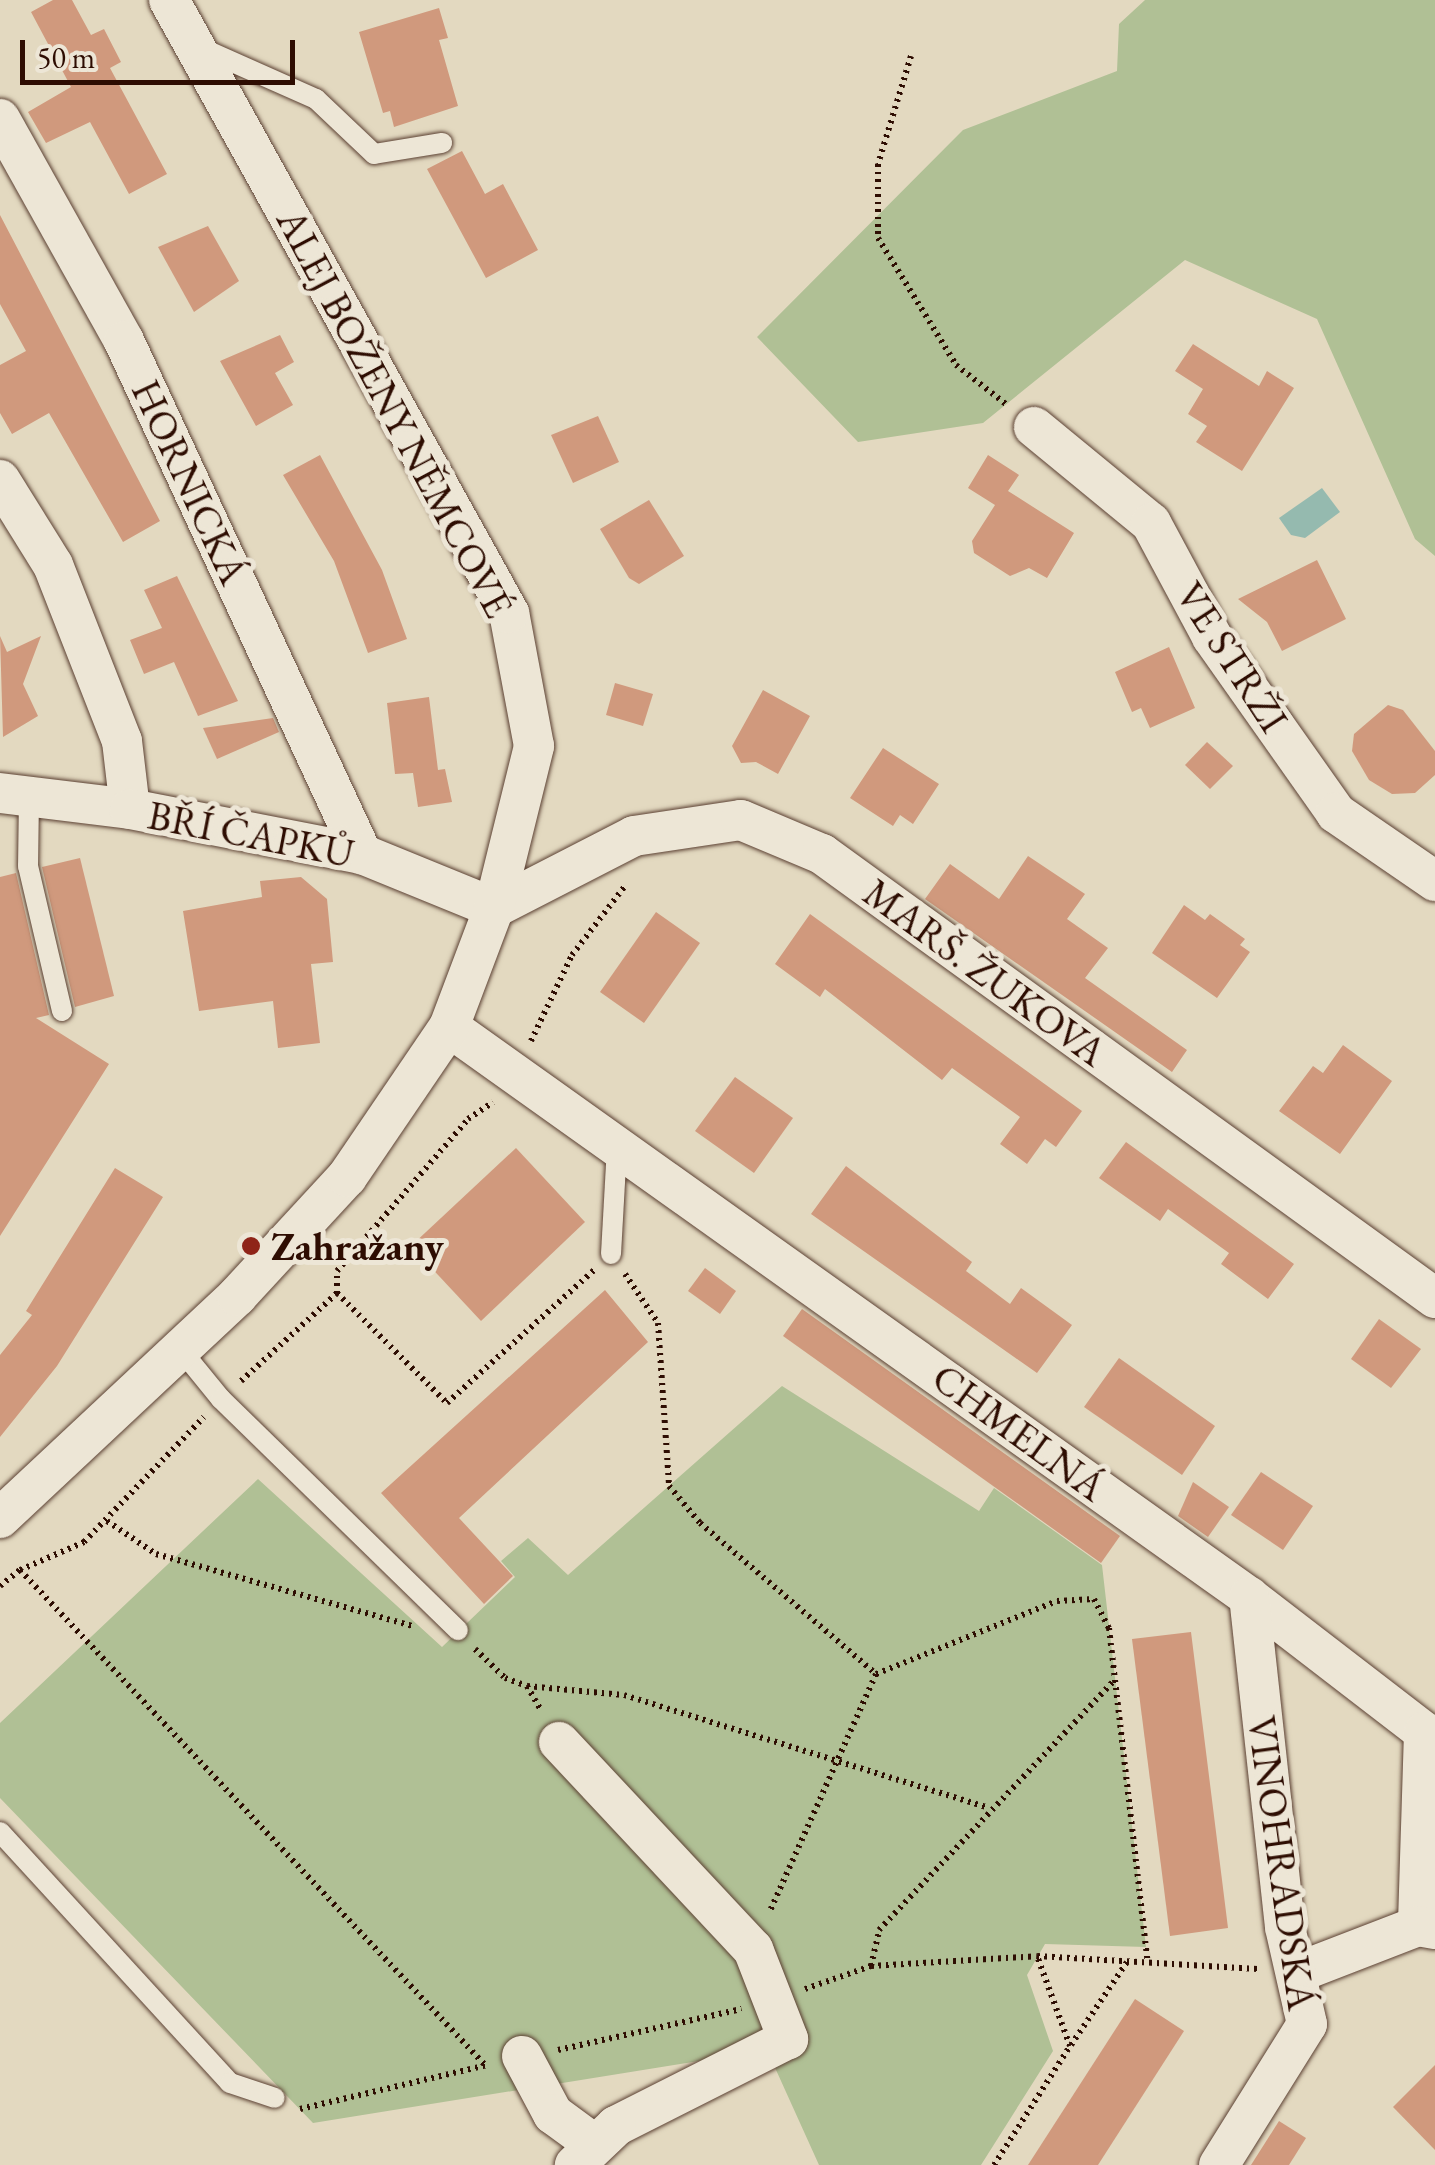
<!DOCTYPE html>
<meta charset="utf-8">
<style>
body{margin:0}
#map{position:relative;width:1435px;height:2165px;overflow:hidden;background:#e3d9c0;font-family:"EB Garamond",serif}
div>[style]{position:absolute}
.green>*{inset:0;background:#b0c095}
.water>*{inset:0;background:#95baaf}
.building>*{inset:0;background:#d0997d}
.path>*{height:6px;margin-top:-3px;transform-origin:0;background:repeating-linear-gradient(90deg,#2e0d02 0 2.5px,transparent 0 7.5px)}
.roads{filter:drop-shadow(0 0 2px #5b4032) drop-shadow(0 0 2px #5b4032)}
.service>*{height:20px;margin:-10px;padding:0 10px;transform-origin:10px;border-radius:10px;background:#ede6d6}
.minor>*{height:40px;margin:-20px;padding:0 20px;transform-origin:20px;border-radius:20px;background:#ede6d6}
.dots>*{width:28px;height:28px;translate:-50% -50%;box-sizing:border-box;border:5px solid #ede6d6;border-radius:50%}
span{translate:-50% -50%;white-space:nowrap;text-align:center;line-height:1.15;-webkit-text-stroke:10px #ede6d6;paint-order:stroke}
.street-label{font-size:40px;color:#2e0d02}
.poi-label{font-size:40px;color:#2e0d02;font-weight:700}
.left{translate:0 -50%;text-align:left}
.scale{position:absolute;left:20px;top:40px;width:275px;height:45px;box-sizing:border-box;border:5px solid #2e0d02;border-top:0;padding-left:12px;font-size:30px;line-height:35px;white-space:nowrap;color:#2e0d02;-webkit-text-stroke:8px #ede6d6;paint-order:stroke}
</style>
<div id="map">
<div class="green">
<div style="clip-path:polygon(1145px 0,1435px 0,1435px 556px,1415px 539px,1317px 319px,1185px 260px,983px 423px,858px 442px,757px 337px,963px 130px,1117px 71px,1119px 24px)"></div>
<div style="clip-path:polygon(782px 1386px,979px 1511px,994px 1488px,1102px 1565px,1146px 1947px,1045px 1944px,1027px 1975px,1053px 2051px,981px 2165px,819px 2165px,767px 2050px,313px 2123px,0 1798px,0 1723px,258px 1479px,442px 1647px,515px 1577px,501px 1561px,528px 1538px,568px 1575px)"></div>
</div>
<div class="water">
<div style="clip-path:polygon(1322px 488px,1340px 512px,1305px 538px,1291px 535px,1279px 518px)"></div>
</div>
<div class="building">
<div style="clip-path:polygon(53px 0,72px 0,91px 35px,104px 29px,121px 62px,110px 68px,167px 174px,129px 194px,90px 122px,46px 143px,28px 112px,71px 87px,31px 12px)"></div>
<div style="clip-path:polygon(439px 8px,448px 38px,439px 40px,458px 106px,394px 127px,390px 111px,383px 113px,359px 32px)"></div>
<div style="clip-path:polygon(462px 151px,485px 194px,503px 184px,538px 250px,486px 278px,427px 169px)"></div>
<div style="clip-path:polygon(0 215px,160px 521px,123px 542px,49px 413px,12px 434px,0 413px,0 365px,26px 351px,0 304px)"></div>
<div style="clip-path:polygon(208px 226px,239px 281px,194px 312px,158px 247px)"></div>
<div style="clip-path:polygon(280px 335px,294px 362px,275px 373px,293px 405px,256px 426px,220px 361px)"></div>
<div style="clip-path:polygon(1193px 344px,1259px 386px,1267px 371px,1294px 388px,1242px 471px,1196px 442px,1207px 426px,1188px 414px,1203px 389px,1175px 371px)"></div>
<div style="clip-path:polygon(598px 416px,619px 462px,573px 483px,551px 435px)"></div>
<div style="clip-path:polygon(320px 455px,382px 570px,407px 639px,368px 653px,334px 561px,283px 475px)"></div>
<div style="clip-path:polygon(988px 455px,1019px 475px,1008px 491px,1074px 533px,1047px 578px,1029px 568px,1010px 576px,974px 553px,972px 541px,995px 505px,968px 488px)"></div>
<div style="clip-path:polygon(649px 500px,684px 556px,639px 584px,629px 578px,600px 529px)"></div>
<div style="clip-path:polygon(1317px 560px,1346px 619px,1282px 651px,1267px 622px,1238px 599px)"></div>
<div style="clip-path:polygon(177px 576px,238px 701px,198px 716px,174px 662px,144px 674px,130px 640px,162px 628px,144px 590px)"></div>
<div style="clip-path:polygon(0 636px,7px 652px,41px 636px,23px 684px,38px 716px,3px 737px)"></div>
<div style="clip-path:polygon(1169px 647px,1195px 708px,1150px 728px,1141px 708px,1132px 712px,1115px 672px)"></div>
<div style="clip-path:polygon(615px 683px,653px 694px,643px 726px,606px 715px)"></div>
<div style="clip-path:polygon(763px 690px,810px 716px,778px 774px,756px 762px,741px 763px,732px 746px)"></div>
<div style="clip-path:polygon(429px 697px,438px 770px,445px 769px,452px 802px,418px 807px,413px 773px,395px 774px,387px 703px)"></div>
<div style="clip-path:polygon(1388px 705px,1403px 710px,1435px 751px,1435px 775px,1415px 793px,1392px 794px,1369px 780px,1352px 751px,1354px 734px)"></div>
<div style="clip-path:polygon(273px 718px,279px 732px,217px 759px,203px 728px)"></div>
<div style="clip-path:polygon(1207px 742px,1233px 766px,1210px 789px,1185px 765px)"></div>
<div style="clip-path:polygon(883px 748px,939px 784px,913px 824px,900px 815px,893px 826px,850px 798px)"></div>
<div style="clip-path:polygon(1028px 856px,1085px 894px,1067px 919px,1108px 948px,1085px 978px,1187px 1050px,1172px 1072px,925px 899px,950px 864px,999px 899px)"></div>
<div style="clip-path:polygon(80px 858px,114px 996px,75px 1007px,42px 867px)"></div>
<div style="clip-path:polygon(16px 873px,49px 1015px,36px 1018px,109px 1064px,0 1236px,0 877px)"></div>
<div style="clip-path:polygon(301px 877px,327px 899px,333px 962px,311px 964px,320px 1043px,278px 1048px,273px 1001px,199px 1011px,183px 911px,262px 897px,260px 881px)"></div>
<div style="clip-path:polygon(1184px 905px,1205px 920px,1210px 914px,1245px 939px,1240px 945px,1250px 952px,1217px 998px,1152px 953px)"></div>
<div style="clip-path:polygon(656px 912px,700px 943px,644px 1023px,600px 992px)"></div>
<div style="clip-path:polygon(810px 914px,1082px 1111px,1056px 1147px,1045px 1139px,1027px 1164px,1000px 1144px,1020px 1117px,952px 1068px,942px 1080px,825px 989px,820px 997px,775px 964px)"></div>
<div style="clip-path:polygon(1343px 1045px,1392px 1081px,1340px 1154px,1279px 1111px,1313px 1066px,1323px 1073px)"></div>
<div style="clip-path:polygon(735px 1077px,793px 1118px,754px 1173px,695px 1131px)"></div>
<div style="clip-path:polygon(1126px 1142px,1294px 1264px,1268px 1299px,1221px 1264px,1229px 1253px,1168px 1209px,1160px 1221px,1099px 1178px)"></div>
<div style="clip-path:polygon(516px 1148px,585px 1222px,481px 1321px,411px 1246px)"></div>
<div style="clip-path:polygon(846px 1166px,972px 1262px,966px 1271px,1010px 1304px,1021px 1288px,1072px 1325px,1037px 1373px,811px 1214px)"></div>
<div style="clip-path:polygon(115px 1168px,163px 1197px,57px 1366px,0 1437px,0 1355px,32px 1315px,26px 1311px)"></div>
<div style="clip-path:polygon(705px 1268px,736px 1291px,720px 1314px,688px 1291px)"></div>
<div style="clip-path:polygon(605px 1290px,648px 1342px,459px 1518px,513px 1576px,484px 1604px,381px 1493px)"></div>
<div style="clip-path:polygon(802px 1309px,1120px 1536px,1101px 1563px,783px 1336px)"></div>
<div style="clip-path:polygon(1379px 1319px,1421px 1349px,1391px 1388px,1351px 1359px)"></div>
<div style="clip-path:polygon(1119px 1358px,1215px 1426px,1182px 1475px,1084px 1407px)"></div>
<div style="clip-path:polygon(1261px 1472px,1313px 1506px,1283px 1550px,1231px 1515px)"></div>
<div style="clip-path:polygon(1193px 1482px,1229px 1507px,1208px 1537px,1178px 1516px)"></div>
<div style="clip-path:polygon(1191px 1632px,1228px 1928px,1170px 1936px,1132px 1639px)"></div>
<div style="clip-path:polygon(1135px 1999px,1184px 2031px,1098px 2165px,1028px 2165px)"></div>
<div style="clip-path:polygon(1435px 2065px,1435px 2150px,1393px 2107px)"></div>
<div style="clip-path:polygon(1279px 2121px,1306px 2138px,1289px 2165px,1251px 2165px)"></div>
</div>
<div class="path">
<div style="left:911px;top:56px;width:113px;rotate:107deg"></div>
<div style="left:878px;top:164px;width:74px;rotate:90deg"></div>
<div style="left:878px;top:238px;width:149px;rotate:58.4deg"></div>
<div style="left:956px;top:365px;width:63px;rotate:38deg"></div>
<div style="left:531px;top:1041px;width:95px;rotate:-64.5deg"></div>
<div style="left:572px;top:955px;width:87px;rotate:-52.5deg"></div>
<div style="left:625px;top:1274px;width:59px;rotate:56deg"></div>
<div style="left:658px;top:1323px;width:163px;rotate:86.1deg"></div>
<div style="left:669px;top:1486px;width:48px;rotate:50deg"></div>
<div style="left:700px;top:1523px;width:232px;rotate:40.6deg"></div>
<div style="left:876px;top:1674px;width:260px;rotate:114.1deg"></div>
<div style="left:337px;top:1293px;width:156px;rotate:45deg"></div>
<div style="left:447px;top:1403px;width:198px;rotate:-42.1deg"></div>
<div style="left:241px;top:1381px;width:130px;rotate:-42.5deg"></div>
<div style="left:337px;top:1293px;width:22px;rotate:-90deg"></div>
<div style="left:337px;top:1271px;width:201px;rotate:-49.2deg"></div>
<div style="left:468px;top:1119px;width:30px;rotate:-34deg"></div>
<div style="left:107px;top:1521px;width:59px;rotate:34deg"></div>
<div style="left:156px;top:1554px;width:266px;rotate:15.7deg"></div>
<div style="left:20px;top:1570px;width:679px;rotate:46.79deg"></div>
<div style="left:0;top:1586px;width:26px;rotate:-39deg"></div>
<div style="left:20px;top:1570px;width:70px;rotate:-23.6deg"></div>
<div style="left:84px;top:1542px;width:173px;rotate:-46.2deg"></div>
<div style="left:475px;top:1649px;width:42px;rotate:44deg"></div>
<div style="left:505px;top:1678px;width:23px;rotate:20deg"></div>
<div style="left:527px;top:1686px;width:97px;rotate:5.3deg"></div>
<div style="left:624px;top:1695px;width:382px;rotate:17.2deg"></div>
<div style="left:876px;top:1674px;width:195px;rotate:-22deg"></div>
<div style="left:1057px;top:1601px;width:37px;rotate:-3deg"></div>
<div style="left:1094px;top:1599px;width:33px;rotate:63deg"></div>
<div style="left:1109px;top:1628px;width:337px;rotate:83.4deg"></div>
<div style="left:527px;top:1686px;width:28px;rotate:60deg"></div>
<div style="left:871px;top:1966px;width:37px;rotate:-77deg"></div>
<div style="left:879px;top:1930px;width:342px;rotate:-46.7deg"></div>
<div style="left:805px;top:1989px;width:70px;rotate:-19.2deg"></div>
<div style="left:871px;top:1966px;width:166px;rotate:-3.4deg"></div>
<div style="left:1037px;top:1956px;width:221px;rotate:3.4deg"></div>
<div style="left:1071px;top:2045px;width:100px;rotate:-56deg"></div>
<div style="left:558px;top:2050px;width:188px;rotate:-12.6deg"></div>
<div style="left:300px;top:2109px;width:192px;rotate:-13.2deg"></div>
<div style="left:994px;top:2165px;width:141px;rotate:-57.4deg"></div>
<div style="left:1070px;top:2046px;width:96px;rotate:-110.1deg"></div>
</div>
<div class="roads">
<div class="service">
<div style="left:201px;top:48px;width:126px;rotate:23.9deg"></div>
<div style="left:316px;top:99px;width:80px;rotate:43.5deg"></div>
<div style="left:374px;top:154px;width:69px;rotate:-9.2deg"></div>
<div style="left:29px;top:797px;width:69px;rotate:90.8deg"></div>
<div style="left:28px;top:866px;width:149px;rotate:76.8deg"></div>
<div style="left:611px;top:1254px;width:107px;rotate:-86.8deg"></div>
<div style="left:181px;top:1350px;width:63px;rotate:50.8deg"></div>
<div style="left:221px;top:1399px;width:331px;rotate:44.3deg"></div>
<div style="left:0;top:1832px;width:340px;rotate:47.5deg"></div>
<div style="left:230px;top:2083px;width:47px;rotate:18.4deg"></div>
</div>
<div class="minor">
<div style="left:0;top:119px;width:254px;rotate:60.8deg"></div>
<div style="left:124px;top:341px;width:566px;rotate:65.11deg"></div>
<div style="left:1034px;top:427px;width:151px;rotate:39.4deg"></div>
<div style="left:1151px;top:523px;width:129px;rotate:61.8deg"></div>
<div style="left:1212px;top:637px;width:215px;rotate:54.8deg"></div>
<div style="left:1336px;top:813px;width:120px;rotate:34.5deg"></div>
<div style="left:0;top:480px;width:100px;rotate:58.1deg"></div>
<div style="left:53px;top:565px;width:189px;rotate:68.6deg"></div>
<div style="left:122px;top:741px;width:68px;rotate:83.3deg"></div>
<div style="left:0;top:793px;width:131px;rotate:7deg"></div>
<div style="left:130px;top:809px;width:236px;rotate:11deg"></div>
<div style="left:362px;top:854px;width:143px;rotate:22.2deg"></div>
<div style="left:494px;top:908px;width:157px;rotate:-27.2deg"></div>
<div style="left:634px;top:836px;width:108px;rotate:-8.5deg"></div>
<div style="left:741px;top:820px;width:88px;rotate:22.8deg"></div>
<div style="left:822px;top:854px;width:757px;rotate:35.92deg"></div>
<div style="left:449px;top:1027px;width:982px;rotate:35.47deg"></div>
<div style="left:1249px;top:1597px;width:221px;rotate:37.6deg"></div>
<div style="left:1424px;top:1732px;width:194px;rotate:91.8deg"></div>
<div style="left:0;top:1518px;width:325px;rotate:-43.1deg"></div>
<div style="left:237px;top:1296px;width:162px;rotate:-47.3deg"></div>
<div style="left:347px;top:1177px;width:181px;rotate:-55.8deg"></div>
<div style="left:449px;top:1027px;width:127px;rotate:-69.3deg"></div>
<div style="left:494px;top:908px;width:167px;rotate:-76.1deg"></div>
<div style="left:534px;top:746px;width:135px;rotate:-100.6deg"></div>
<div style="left:509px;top:613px;width:701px;rotate:-119.01deg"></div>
<div style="left:559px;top:1742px;width:284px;rotate:46.9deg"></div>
<div style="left:753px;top:1949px;width:97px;rotate:68.7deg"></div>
<div style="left:788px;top:2039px;width:193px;rotate:153.2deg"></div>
<div style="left:616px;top:2126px;width:57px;rotate:136.4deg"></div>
<div style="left:1299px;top:1972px;width:128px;rotate:-21.1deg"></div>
<div style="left:1418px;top:1926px;width:17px;rotate:10deg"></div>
<div style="left:522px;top:2056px;width:66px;rotate:61.9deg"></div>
<div style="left:553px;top:2114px;width:51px;rotate:36.2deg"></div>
<div style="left:1219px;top:2165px;width:166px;rotate:-58deg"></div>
<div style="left:1307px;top:2024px;width:99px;rotate:-102.8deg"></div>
<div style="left:1285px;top:1927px;width:332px;rotate:-96.2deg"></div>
</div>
</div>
<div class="dots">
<div style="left:251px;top:1246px;background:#8f2418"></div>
</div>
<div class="street-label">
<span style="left:395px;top:413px;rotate:62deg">ALEJ BOŽENY NĚMCOVÉ</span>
<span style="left:190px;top:482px;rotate:65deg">HORNICKÁ</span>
<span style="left:1232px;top:657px;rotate:57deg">VE STRŽI</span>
<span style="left:251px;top:834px;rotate:11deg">BŘÍ ČAPKŮ</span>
<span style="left:985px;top:972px;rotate:36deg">MARŠ. ŽUKOVA</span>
<span style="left:1019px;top:1432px;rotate:36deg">CHMELNÁ</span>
<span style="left:1282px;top:1863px;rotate:82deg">VINOHRADSKÁ</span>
</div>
<div class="poi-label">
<span class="left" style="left:271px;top:1246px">Zahražany</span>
</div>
<div class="scale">50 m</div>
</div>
